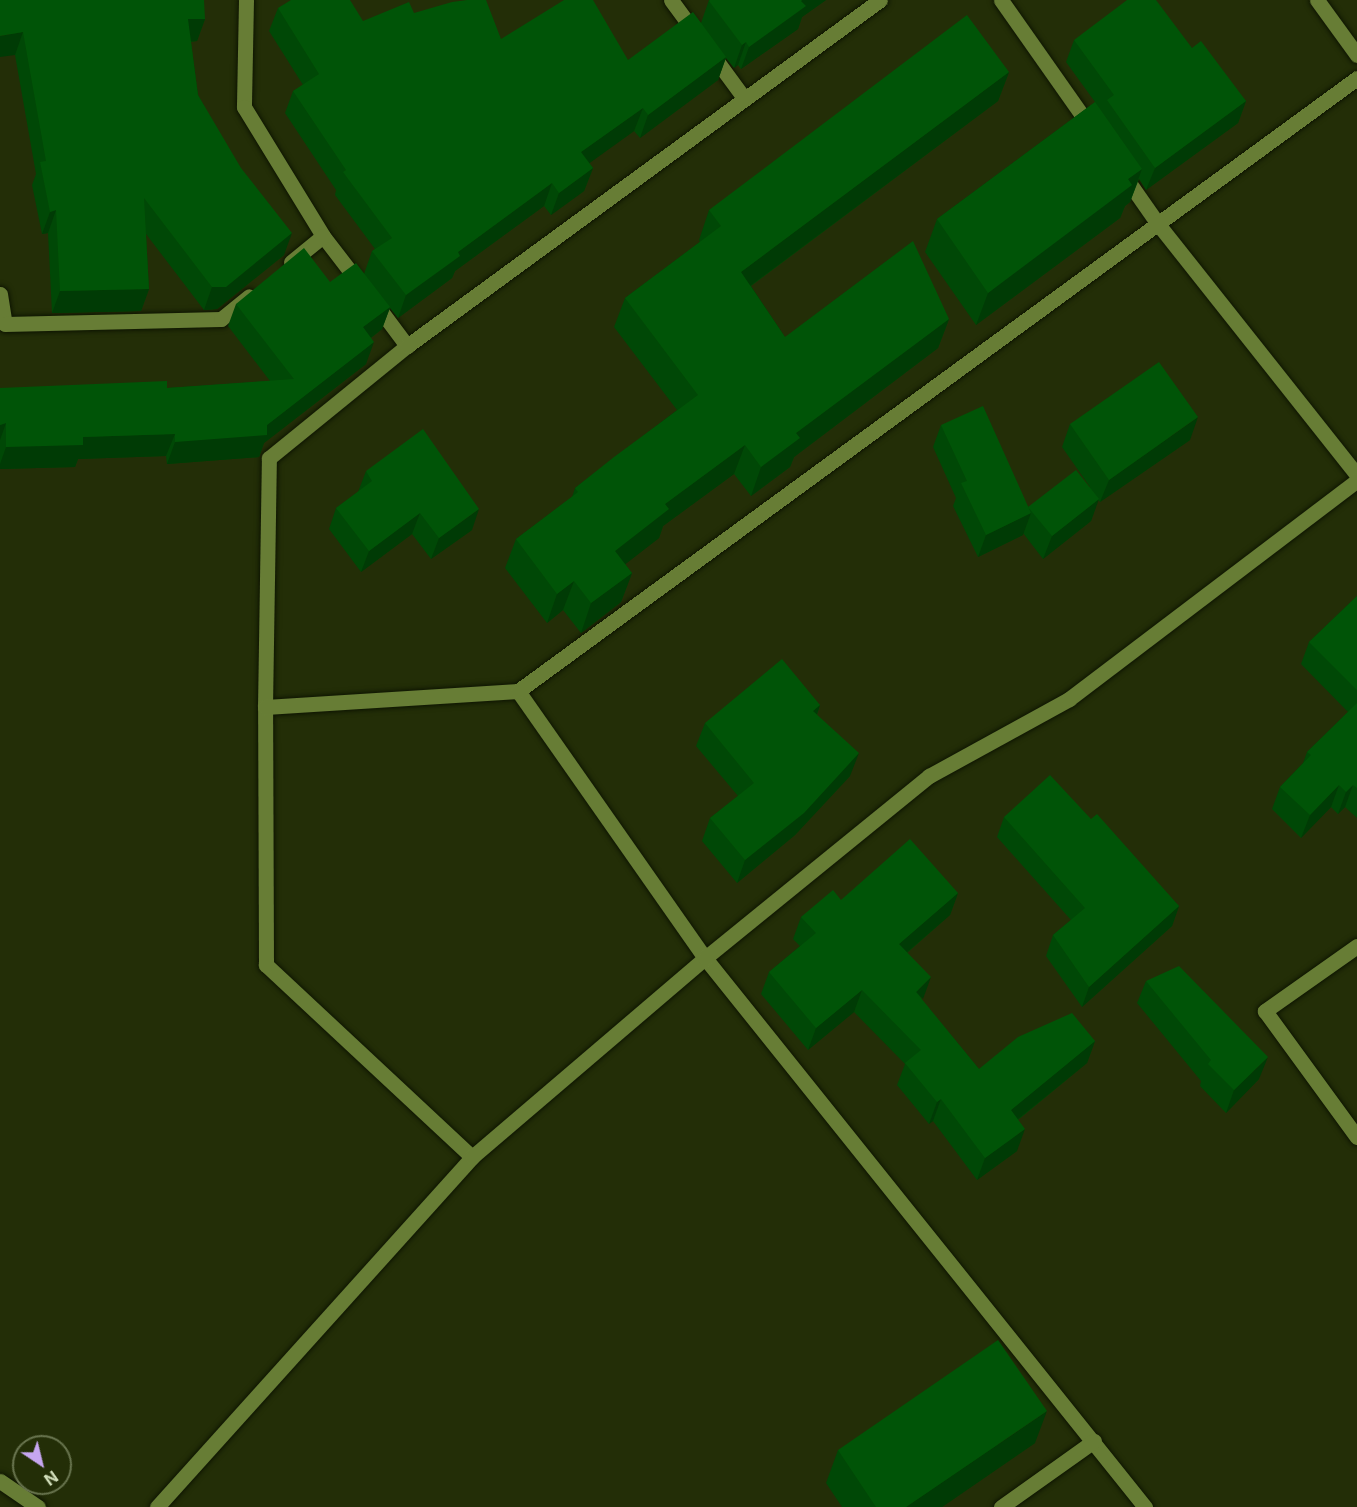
<!DOCTYPE html>
<style>
body{margin:0}
#map{position:relative;width:1357px;height:1507px;overflow:hidden;background:#232e07;font-family:Inter,sans-serif}
div>[style]{position:absolute}
.roads{filter:drop-shadow(0 0 2px #0e1502) drop-shadow(0 0 2px #0e1502)}
.minor>*{height:15px;margin:-7.5px;padding:0 7.5px;transform-origin:7.5px;border-radius:7.5px;background:#677d35}
.wall>*{inset:0;background:#004806}
.shaded-wall>*{inset:0;background:#003b05}
.building>*{inset:0;background:#005407}
span{translate:-50% -50%;white-space:nowrap;text-align:center;line-height:1.15;-webkit-text-stroke:6px #232e07;paint-order:stroke}
.north{position:absolute;left:12px;top:1435px;width:60px;height:60px;box-sizing:border-box;background:#232e07;border:2px solid #68744e;border-radius:50%;rotate:145deg;font-size:16px;font-weight:700;line-height:24px;text-align:center;color:#d0ddb9}
.north::after{content:'';display:block;margin:auto;width:21px;height:27px;background:#c6a6f0;clip-path:polygon(50% 0,100% 100%,50% 72%,0 100%)}
</style>
<div id="map">
<div class="roads">
<div class="minor">
<div style="left:246px;top:0;width:107px;rotate:91.1deg"></div>
<div style="left:244px;top:107px;width:151px;rotate:58.5deg"></div>
<div style="left:323px;top:236px;width:61px;rotate:52.4deg"></div>
<div style="left:671px;top:0;width:42px;rotate:53.7deg"></div>
<div style="left:1001px;top:0;width:156px;rotate:54.9deg"></div>
<div style="left:1317px;top:0;width:68px;rotate:54deg"></div>
<div style="left:711px;top:53px;width:56px;rotate:53.7deg"></div>
<div style="left:1123px;top:174px;width:61px;rotate:55deg"></div>
<div style="left:1158px;top:224px;width:320px;rotate:51.6deg"></div>
<div style="left:291px;top:262px;width:41px;rotate:-39.1deg"></div>
<div style="left:0;top:294px;width:30px;rotate:81deg"></div>
<div style="left:5px;top:324px;width:216px;rotate:-1.3deg"></div>
<div style="left:221px;top:319px;width:36px;rotate:-39deg"></div>
<div style="left:375px;top:303px;width:54px;rotate:53.3deg"></div>
<div style="left:518px;top:691px;width:326px;rotate:55deg"></div>
<div style="left:705px;top:958px;width:704px;rotate:51.29deg"></div>
<div style="left:265px;top:707px;width:249px;rotate:-89.1deg"></div>
<div style="left:269px;top:458px;width:178px;rotate:-39.1deg"></div>
<div style="left:407px;top:346px;width:586px;rotate:-36.19deg"></div>
<div style="left:1357px;top:946px;width:113px;rotate:144.8deg"></div>
<div style="left:1265px;top:1011px;width:156px;rotate:53.9deg"></div>
<div style="left:472px;top:1157px;width:282px;rotate:-137deg"></div>
<div style="left:266px;top:965px;width:258px;rotate:-90.2deg"></div>
<div style="left:265px;top:707px;width:254px;rotate:-3.6deg"></div>
<div style="left:518px;top:691px;width:1039px;rotate:-36.15deg"></div>
<div style="left:0;top:1481px;width:46px;rotate:34.4deg"></div>
<div style="left:157px;top:1507px;width:471px;rotate:-48deg"></div>
<div style="left:472px;top:1157px;width:306px;rotate:-40.5deg"></div>
<div style="left:705px;top:958px;width:289px;rotate:-39.1deg"></div>
<div style="left:929px;top:776px;width:160px;rotate:-28.8deg"></div>
<div style="left:1069px;top:699px;width:362px;rotate:-37.2deg"></div>
<div style="left:1001px;top:1507px;width:114px;rotate:-35.4deg"></div>
</div>
</div>
<div class="wall">
<div style="clip-path:polygon(0 0,205px 19px,197px 41px,191px 42px,198px 95px,284px 255px,217px 309px,204px 310px,146px 234px,149px 289px,141px 311px,52px 313px,48px 233px,42px 234px,32px 185px,36px 174px,15px 55px)"></div>
<div style="clip-path:polygon(709px 0,826px 0,802px 17px,798px 29px,741px 69px,738px 65px,734px 68px,726px 58px,718px 80px,640px 138px,634px 131px,589px 163px,593px 168px,584px 191px,551px 215px,544px 206px,455px 271px,452px 278px,398px 318px,390px 308px,382px 329px,371px 338px,366px 364px,264px 443px,259px 457px,167px 464px,166px 456px,78px 459px,75px 467px,0 469px,0 388px,167px 388px,270px 381px,228px 326px,236px 304px,364px 274px,372px 251px,375px 249px,335px 195px,336px 190px,285px 113px,293px 91px,303px 85px,269px 31px,278px 8px,363px 21px,414px 13px,501px 39px,628px 60px,701px 23px)"></div>
<div style="clip-path:polygon(1074px 40px,1192px 48px,1246px 101px,1238px 123px,1146px 190px,1139px 179px,1130px 202px,1125px 206px,1120px 218px,976px 325px,925px 252px,937px 219px,1095px 102px,1066px 62px)"></div>
<div style="clip-path:polygon(1009px 72px,998px 101px,751px 286px,785px 337px,949px 319px,938px 348px,794px 457px,790px 467px,751px 496px,734px 474px,663px 526px,659px 538px,625px 564px,632px 573px,621px 602px,581px 633px,563px 610px,547px 623px,505px 568px,516px 539px,572px 497px,575px 488px,677px 410px,614px 327px,625px 298px,700px 242px,699px 240px,709px 210px)"></div>
<div style="clip-path:polygon(1070px 424px,1190px 440px,1100px 502px,1098px 500px,1091px 521px,1043px 559px,1023px 533px,1023px 535px,978px 557px,953px 506px,956px 498px,933px 447px,941px 425px,1028px 507px,1090px 487px,1062px 447px)"></div>
<div style="clip-path:polygon(366px 471px,472px 530px,431px 559px,412px 534px,361px 572px,329px 529px,336px 508px,358px 492px)"></div>
<div style="clip-path:polygon(1357px 596px,1357px 818px,1345px 807px,1338px 814px,1331px 807px,1301px 838px,1272px 809px,1280px 787px,1303px 763px,1307px 752px,1348px 712px,1301px 664px,1309px 642px)"></div>
<div style="clip-path:polygon(820px 705px,817px 715px,850px 776px,795px 835px,737px 883px,702px 841px,710px 818px,738px 796px,696px 746px,705px 723px)"></div>
<div style="clip-path:polygon(1004px 817px,1091px 819px,1179px 906px,1172px 926px,1082px 1007px,1046px 956px,1053px 935px,1071px 920px,997px 837px)"></div>
<div style="clip-path:polygon(958px 893px,950px 915px,907px 953px,922px 1000px,979px 1069px,1095px 1041px,1087px 1063px,1018px 1120px,1017px 1151px,977px 1180px,933px 1121px,929px 1124px,897px 1085px,905px 1064px,854px 1012px,808px 1050px,761px 994px,769px 972px,800px 946px,793px 939px,801px 917px,841px 900px)"></div>
<div style="clip-path:polygon(1146px 981px,1259px 1079px,1226px 1113px,1200px 1086px,1201px 1081px,1137px 1003px)"></div>
<div style="clip-path:polygon(1035px 1443px,942px 1507px,842px 1507px,826px 1483px,838px 1450px)"></div>
</div>
<div class="shaded-wall">
<div style="clip-path:polygon(802px 0,826px 0,802px 17px,798px 29px,741px 69px,749px 47px)"></div>
<div style="clip-path:polygon(188px 19px,205px 19px,197px 41px,179px 42px)"></div>
<div style="clip-path:polygon(23px 32px,15px 55px,0 57px,0 36px)"></div>
<div style="clip-path:polygon(746px 42px,738px 65px,734px 68px,742px 45px)"></div>
<div style="clip-path:polygon(726px 57px,718px 80px,640px 138px,648px 115px)"></div>
<div style="clip-path:polygon(1009px 72px,998px 101px,730px 301px,741px 272px)"></div>
<div style="clip-path:polygon(1246px 101px,1238px 123px,1146px 190px,1155px 168px)"></div>
<div style="clip-path:polygon(643px 108px,634px 131px,573px 175px,581px 152px)"></div>
<div style="clip-path:polygon(593px 168px,584px 191px,551px 215px,559px 193px)"></div>
<div style="clip-path:polygon(1142px 169px,1130px 202px,1125px 206px,1120px 218px,976px 325px,988px 293px,1128px 179px)"></div>
<div style="clip-path:polygon(552px 183px,544px 206px,455px 271px,452px 278px,398px 318px,406px 295px,458px 252px)"></div>
<div style="clip-path:polygon(56px 210px,48px 233px,42px 234px,50px 212px)"></div>
<div style="clip-path:polygon(292px 233px,284px 255px,217px 309px,204px 310px,212px 287px)"></div>
<div style="clip-path:polygon(149px 289px,141px 311px,52px 313px,60px 291px)"></div>
<div style="clip-path:polygon(390px 307px,382px 329px,355px 350px,363px 327px)"></div>
<div style="clip-path:polygon(949px 319px,938px 348px,794px 457px,790px 467px,751px 496px,761px 467px,796px 433px)"></div>
<div style="clip-path:polygon(374px 342px,366px 364px,264px 443px,259px 457px,167px 464px,175px 442px,267px 425px)"></div>
<div style="clip-path:polygon(1198px 417px,1190px 440px,1100px 502px,1109px 480px)"></div>
<div style="clip-path:polygon(6px 423px,0 440px,0 425px)"></div>
<div style="clip-path:polygon(175px 434px,166px 456px,78px 459px,75px 467px,0 469px,0 464px,6px 447px,83px 437px)"></div>
<div style="clip-path:polygon(745px 445px,734px 474px,663px 526px,659px 538px,605px 580px,615px 551px,665px 504px)"></div>
<div style="clip-path:polygon(1099px 499px,1091px 521px,1043px 559px,1052px 536px)"></div>
<div style="clip-path:polygon(479px 509px,472px 530px,431px 559px,439px 538px)"></div>
<div style="clip-path:polygon(420px 513px,412px 534px,361px 572px,369px 551px)"></div>
<div style="clip-path:polygon(1031px 513px,1023px 535px,978px 557px,986px 535px)"></div>
<div style="clip-path:polygon(632px 573px,621px 602px,581px 633px,591px 603px)"></div>
<div style="clip-path:polygon(574px 581px,563px 610px,547px 623px,557px 594px)"></div>
<div style="clip-path:polygon(820px 705px,812px 728px,813px 711px)"></div>
<div style="clip-path:polygon(859px 753px,850px 776px,795px 835px,737px 883px,745px 860px)"></div>
<div style="clip-path:polygon(1339px 785px,1331px 807px,1301px 838px,1310px 815px)"></div>
<div style="clip-path:polygon(1353px 785px,1345px 807px,1338px 814px,1346px 792px)"></div>
<div style="clip-path:polygon(958px 893px,950px 915px,891px 966px,899px 944px)"></div>
<div style="clip-path:polygon(1179px 906px,1172px 926px,1082px 1007px,1089px 987px)"></div>
<div style="clip-path:polygon(931px 977px,923px 999px,916px 992px)"></div>
<div style="clip-path:polygon(862px 990px,854px 1012px,808px 1050px,816px 1028px)"></div>
<div style="clip-path:polygon(1095px 1041px,1087px 1063px,1002px 1132px,1011px 1110px)"></div>
<div style="clip-path:polygon(1268px 1057px,1259px 1079px,1226px 1113px,1234px 1090px)"></div>
<div style="clip-path:polygon(941px 1099px,933px 1121px,929px 1124px,937px 1102px)"></div>
<div style="clip-path:polygon(1025px 1129px,1017px 1151px,977px 1180px,985px 1158px)"></div>
<div style="clip-path:polygon(1047px 1411px,1035px 1443px,942px 1507px,906px 1507px)"></div>
</div>
<div class="building">
<div style="clip-path:polygon(0 0,204px 0,205px 19px,188px 19px,198px 95px,241px 168px,292px 233px,226px 287px,212px 287px,144px 198px,149px 289px,60px 291px,56px 210px,50px 212px,40px 162px,46px 161px,23px 32px,0 36px)"></div>
<div style="clip-path:polygon(291px 0,350px 0,363px 21px,409px 2px,414px 13px,452px 2px,467px 0,486px 0,501px 39px,564px 0,593px 0,628px 60px,693px 12px,726px 57px,648px 115px,643px 108px,581px 152px,593px 168px,559px 193px,552px 183px,458px 252px,460px 256px,406px 295px,372px 251px,392px 238px,343px 172px,346px 170px,293px 91px,319px 74px,278px 8px)"></div>
<div style="clip-path:polygon(710px 0,802px 0,801px 1px,806px 6px,749px 47px,746px 42px,742px 45px,709px 1px)"></div>
<div style="clip-path:polygon(1127px 0,1156px 0,1192px 48px,1201px 41px,1246px 101px,1155px 168px,1107px 100px,1114px 95px,1074px 40px)"></div>
<div style="clip-path:polygon(967px 15px,1009px 72px,741px 272px,785px 337px,913px 241px,949px 319px,796px 433px,800px 438px,761px 467px,745px 445px,665px 504px,669px 509px,615px 551px,632px 573px,591px 603px,574px 581px,557px 594px,516px 539px,578px 492px,575px 488px,614px 457px,698px 395px,625px 298px,721px 226px,709px 210px)"></div>
<div style="clip-path:polygon(1095px 102px,1142px 169px,1128px 179px,1132px 185px,988px 293px,937px 219px)"></div>
<div style="clip-path:polygon(304px 248px,330px 282px,356px 263px,390px 307px,363px 327px,374px 342px,267px 425px,267px 435px,175px 442px,175px 434px,83px 437px,83px 445px,6px 447px,6px 423px,0 425px,0 388px,167px 381px,167px 388px,294px 379px,236px 304px)"></div>
<div style="clip-path:polygon(1159px 362px,1198px 417px,1109px 480px,1070px 424px)"></div>
<div style="clip-path:polygon(983px 406px,1031px 513px,986px 535px,961px 483px,967px 481px,941px 425px)"></div>
<div style="clip-path:polygon(423px 429px,479px 509px,439px 538px,420px 513px,369px 551px,336px 508px,372px 481px,366px 471px)"></div>
<div style="clip-path:polygon(1076px 470px,1099px 499px,1052px 536px,1028px 507px)"></div>
<div style="clip-path:polygon(1357px 596px,1357px 690px,1309px 642px)"></div>
<div style="clip-path:polygon(782px 659px,820px 705px,813px 711px,859px 753px,804px 813px,745px 860px,710px 818px,754px 783px,705px 723px)"></div>
<div style="clip-path:polygon(1357px 703px,1357px 788px,1353px 785px,1346px 792px,1339px 785px,1310px 815px,1280px 787px,1311px 755px,1307px 752px)"></div>
<div style="clip-path:polygon(1050px 775px,1091px 819px,1097px 814px,1179px 906px,1089px 987px,1053px 935px,1085px 908px,1004px 817px)"></div>
<div style="clip-path:polygon(910px 839px,958px 893px,899px 944px,931px 977px,916px 992px,979px 1069px,1018px 1037px,1072px 1013px,1095px 1041px,1011px 1110px,1025px 1129px,985px 1158px,941px 1099px,937px 1102px,905px 1063px,921px 1050px,862px 990px,816px 1028px,769px 972px,816px 933px,801px 917px,833px 890px,841px 900px)"></div>
<div style="clip-path:polygon(1179px 966px,1268px 1057px,1234px 1090px,1208px 1064px,1211px 1060px,1146px 981px)"></div>
<div style="clip-path:polygon(998px 1340px,1047px 1411px,906px 1507px,876px 1507px,838px 1450px)"></div>
</div>
<div class="north">N</div>
</div>
